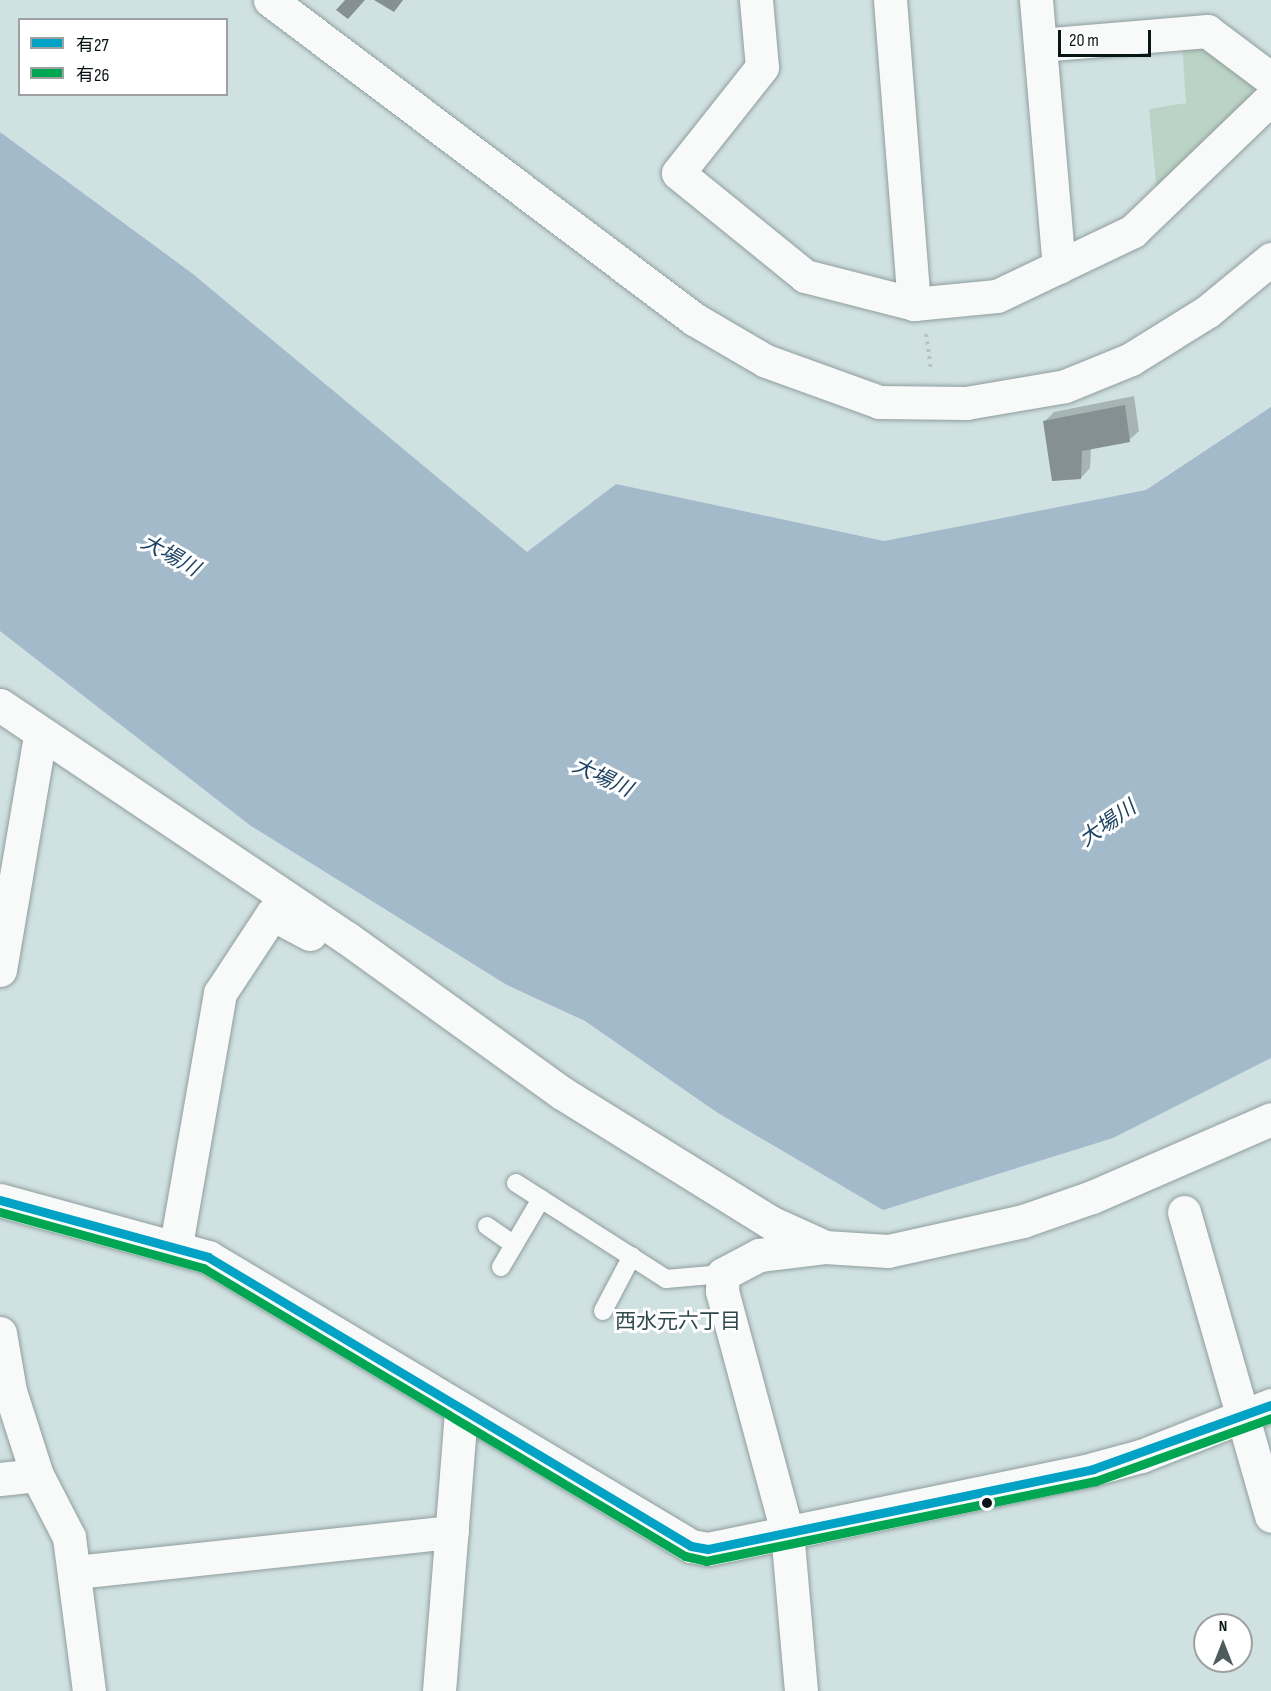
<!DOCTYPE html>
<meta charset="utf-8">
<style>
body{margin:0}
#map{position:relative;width:1271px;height:1691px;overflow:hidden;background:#d0e1e1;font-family:"Sofia Sans Condensed","Noto Sans JP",sans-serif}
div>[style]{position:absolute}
.green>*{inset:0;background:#bbd3c6}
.water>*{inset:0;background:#a3bacb}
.shadow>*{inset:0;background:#0003}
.building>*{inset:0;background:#849091}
.path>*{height:4px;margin-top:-2px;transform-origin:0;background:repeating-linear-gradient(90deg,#bbc0c0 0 3px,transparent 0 7.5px)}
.roads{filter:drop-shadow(0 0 2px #909d9d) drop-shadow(0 0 2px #909d9d)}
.lane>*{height:18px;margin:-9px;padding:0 9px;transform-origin:9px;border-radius:9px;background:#f8fafa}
.street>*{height:33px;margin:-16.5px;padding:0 16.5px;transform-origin:16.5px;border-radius:16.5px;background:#f8fafa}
.secondary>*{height:33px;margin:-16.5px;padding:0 16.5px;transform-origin:16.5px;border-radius:16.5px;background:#f8fafa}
.bus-1>*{height:9px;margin:-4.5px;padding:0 4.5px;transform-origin:4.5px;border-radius:4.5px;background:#00a2c5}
.bus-2>*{height:9px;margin:-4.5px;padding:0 4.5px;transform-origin:4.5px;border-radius:4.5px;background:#00a651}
.dots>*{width:16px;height:16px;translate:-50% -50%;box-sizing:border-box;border:3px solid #fff;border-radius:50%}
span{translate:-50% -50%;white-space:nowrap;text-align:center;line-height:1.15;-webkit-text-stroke:6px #fff;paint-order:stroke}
.water-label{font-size:21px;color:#1b4366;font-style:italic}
.neighbourhood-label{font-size:21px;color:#2f4a4c}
.legend{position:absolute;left:18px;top:18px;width:210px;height:78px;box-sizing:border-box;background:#fff;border:2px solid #9da1a1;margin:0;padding:8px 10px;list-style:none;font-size:18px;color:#091415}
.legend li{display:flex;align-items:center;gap:12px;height:30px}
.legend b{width:30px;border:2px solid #9da1a1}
.north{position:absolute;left:1193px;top:1613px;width:60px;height:60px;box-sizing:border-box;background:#fff;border:2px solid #9da1a1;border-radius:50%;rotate:0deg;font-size:16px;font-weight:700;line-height:24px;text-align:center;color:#091415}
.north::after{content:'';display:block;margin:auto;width:21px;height:27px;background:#4f5c5c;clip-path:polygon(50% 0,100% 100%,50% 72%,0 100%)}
.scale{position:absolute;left:1058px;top:30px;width:93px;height:27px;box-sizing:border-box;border:3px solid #091415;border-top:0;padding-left:8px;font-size:18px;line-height:21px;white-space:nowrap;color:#091415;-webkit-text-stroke:4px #fff;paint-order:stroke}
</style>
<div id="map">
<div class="green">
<div style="clip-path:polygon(1200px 39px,1253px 82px,1253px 99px,1157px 192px,1149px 109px,1186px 103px,1182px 41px)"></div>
</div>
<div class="water">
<div style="clip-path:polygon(0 132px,193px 274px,527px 552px,616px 484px,884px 541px,1146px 490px,1271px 407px,1271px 1058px,1113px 1138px,883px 1210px,718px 1113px,585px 1021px,507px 985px,251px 826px,0 631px)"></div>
</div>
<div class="shadow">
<div style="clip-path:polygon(1134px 396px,1139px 431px,1129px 440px,1091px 448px,1090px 468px,1081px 478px,1044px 422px,1054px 412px)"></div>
</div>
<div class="building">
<div style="clip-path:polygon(345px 0,365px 0,348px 19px,336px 10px)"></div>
<div style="clip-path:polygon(374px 0,403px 0,394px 12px)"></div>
<div style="clip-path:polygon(1125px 405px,1130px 442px,1082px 451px,1081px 479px,1052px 481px,1043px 421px)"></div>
</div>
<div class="path">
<div style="left:926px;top:334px;width:37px;rotate:82deg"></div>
</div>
<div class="roads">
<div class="lane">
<div style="left:516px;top:1183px;width:178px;rotate:32.6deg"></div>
<div style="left:666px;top:1279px;width:57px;rotate:-5deg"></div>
<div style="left:487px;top:1226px;width:33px;rotate:35deg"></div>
<div style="left:501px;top:1267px;width:79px;rotate:-59.5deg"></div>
<div style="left:603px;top:1311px;width:62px;rotate:-62.2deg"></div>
</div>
<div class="street">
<div style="left:270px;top:0;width:531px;rotate:36.96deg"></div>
<div style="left:694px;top:319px;width:83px;rotate:30.3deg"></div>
<div style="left:766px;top:361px;width:120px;rotate:19.9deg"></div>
<div style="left:879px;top:402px;width:87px;rotate:0.7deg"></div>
<div style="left:966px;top:403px;width:100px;rotate:-9.7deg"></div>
<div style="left:1065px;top:386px;width:71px;rotate:-22.2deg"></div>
<div style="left:1131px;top:359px;width:91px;rotate:-31.9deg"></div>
<div style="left:1208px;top:311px;width:82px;rotate:-39.5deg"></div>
<div style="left:756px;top:0;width:67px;rotate:84.9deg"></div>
<div style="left:762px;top:67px;width:135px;rotate:128.4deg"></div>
<div style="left:678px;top:173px;width:164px;rotate:39deg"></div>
<div style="left:805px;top:276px;width:113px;rotate:14.4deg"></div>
<div style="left:914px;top:304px;width:83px;rotate:-5.5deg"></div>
<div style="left:997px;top:296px;width:151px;rotate:-25.5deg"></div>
<div style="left:1133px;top:231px;width:192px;rotate:-43.9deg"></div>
<div style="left:890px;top:0;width:305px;rotate:85.5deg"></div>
<div style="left:1036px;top:0;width:268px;rotate:85.1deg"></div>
<div style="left:1040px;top:45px;width:168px;rotate:-4.8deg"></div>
<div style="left:1207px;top:31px;width:80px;rotate:36.9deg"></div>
<div style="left:0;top:705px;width:418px;rotate:33.9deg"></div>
<div style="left:347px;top:938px;width:265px;rotate:35.8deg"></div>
<div style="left:562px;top:1093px;width:245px;rotate:31.8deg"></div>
<div style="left:770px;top:1222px;width:60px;rotate:24.4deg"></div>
<div style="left:825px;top:1247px;width:63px;rotate:3.6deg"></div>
<div style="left:888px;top:1251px;width:138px;rotate:-12.5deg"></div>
<div style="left:1023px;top:1221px;width:73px;rotate:-19.2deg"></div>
<div style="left:1092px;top:1197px;width:195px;rotate:-23.5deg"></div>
<div style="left:0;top:970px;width:237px;rotate:-80.3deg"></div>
<div style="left:1184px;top:1212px;width:316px;rotate:74deg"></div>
<div style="left:176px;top:1245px;width:256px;rotate:-80.1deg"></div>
<div style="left:220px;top:993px;width:95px;rotate:-56.6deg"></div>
<div style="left:272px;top:914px;width:43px;rotate:27.8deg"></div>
<div style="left:0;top:1333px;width:59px;rotate:80.2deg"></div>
<div style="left:10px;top:1391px;width:88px;rotate:72.2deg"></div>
<div style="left:37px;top:1475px;width:70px;rotate:62.7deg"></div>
<div style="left:69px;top:1537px;width:155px;rotate:82.6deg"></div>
<div style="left:0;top:1479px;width:37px;rotate:-6deg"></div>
<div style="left:76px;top:1572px;width:378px;rotate:-6.1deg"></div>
<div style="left:439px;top:1691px;width:281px;rotate:-85.5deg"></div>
<div style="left:801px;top:1691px;width:160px;rotate:-95deg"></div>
<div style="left:787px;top:1532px;width:250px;rotate:-105.1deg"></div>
<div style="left:722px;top:1291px;width:17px;rotate:-87deg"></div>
<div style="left:723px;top:1274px;width:41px;rotate:-27.8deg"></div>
<div style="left:759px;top:1255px;width:66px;rotate:-6.9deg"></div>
</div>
<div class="secondary">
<div style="left:0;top:1200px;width:216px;rotate:15.3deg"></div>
<div style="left:208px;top:1257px;width:563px;rotate:30.89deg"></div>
<div style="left:691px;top:1546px;width:17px;rotate:10deg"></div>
<div style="left:708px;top:1549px;width:393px;rotate:-11.7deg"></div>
<div style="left:1093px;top:1469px;width:50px;rotate:-15.2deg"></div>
<div style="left:1141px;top:1456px;width:140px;rotate:-21.4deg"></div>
</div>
</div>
<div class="bus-1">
<div style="left:0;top:1200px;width:216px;rotate:15.3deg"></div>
<div style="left:208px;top:1257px;width:563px;rotate:30.89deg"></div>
<div style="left:691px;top:1546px;width:17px;rotate:10deg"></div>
<div style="left:708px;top:1549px;width:393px;rotate:-11.7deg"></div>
<div style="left:1093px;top:1469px;width:189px;rotate:-19.8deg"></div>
</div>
<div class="bus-2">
<div style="left:0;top:1212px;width:211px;rotate:15.4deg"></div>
<div style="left:203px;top:1268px;width:561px;rotate:30.86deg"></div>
<div style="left:685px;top:1556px;width:22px;rotate:13deg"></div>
<div style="left:706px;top:1561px;width:398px;rotate:-11.6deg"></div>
<div style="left:1096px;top:1481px;width:186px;rotate:-19.8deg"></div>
</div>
<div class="dots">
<div style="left:987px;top:1503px;background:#091415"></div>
</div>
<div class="water-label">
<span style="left:170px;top:556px;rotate:29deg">大場川</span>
<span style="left:602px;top:778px;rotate:25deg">大場川</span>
<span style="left:1108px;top:824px;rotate:-35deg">大場川</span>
</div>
<div class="neighbourhood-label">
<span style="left:678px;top:1322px">西水元六丁目</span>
</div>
<ul class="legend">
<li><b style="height:8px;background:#00a2c5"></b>有27</li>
<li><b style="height:8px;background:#00a651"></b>有26</li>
</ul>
<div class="north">N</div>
<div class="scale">20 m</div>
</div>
